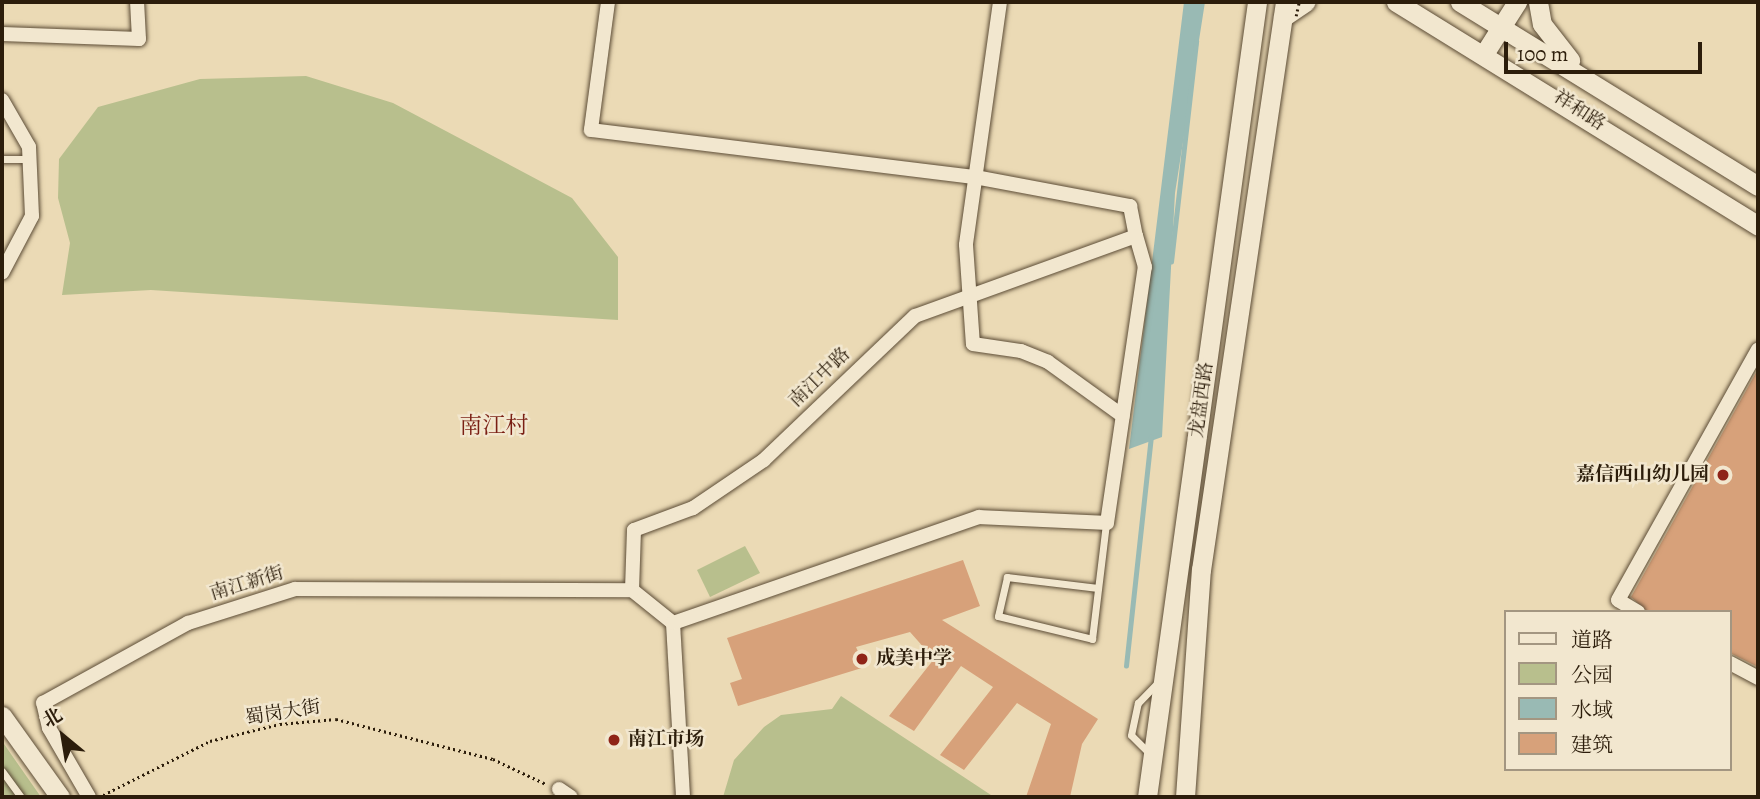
<!DOCTYPE html>
<meta charset="utf-8">
<style>
body{margin:0}
#map{position:relative;width:1760px;height:799px;overflow:hidden;background:#ebdab5;font-family:Alegreya,"Noto Serif SC",serif}
div>[style]{position:absolute}
.green>*{inset:0;background:#b8bf8d}
.water>*{inset:0;background:#99bab4}
.stream>*{height:4.5px;margin:-2.25px;padding:0 2.25px;transform-origin:2.25px;border-radius:2.25px;background:#99bab4}
.building>*{inset:0;background:#d7a17a}
.path>*{height:2.5px;margin-top:-1.25px;transform-origin:0;background:repeating-linear-gradient(90deg,#2c1d0b 0 2px,transparent 0 5.5px)}
.roads{filter:drop-shadow(0 0 2px #5c4c36) drop-shadow(0 0 2px #5c4c36)}
.lane>*{height:7px;margin:-3.5px;padding:0 3.5px;transform-origin:3.5px;border-radius:3.5px;background:#f2e7cf}
.street>*{height:14px;margin:-7px;padding:0 7px;transform-origin:7px;border-radius:7px;background:#f2e7cf}
.secondary>*{height:19px;margin:-9.5px;padding:0 9.5px;transform-origin:9.5px;border-radius:9.5px;background:#f2e7cf}
.path-bridge>*{height:2.5px;margin-top:-1.25px;transform-origin:0;background:repeating-linear-gradient(90deg,#2c1d0b 0 2px,transparent 0 5.5px)}
.dots>*{width:19px;height:19px;translate:-50% -50%;box-sizing:border-box;border:4px solid #f2e7cf;border-radius:50%}
span{translate:-50% -50%;white-space:nowrap;text-align:center;line-height:1.15;-webkit-text-stroke:5px #f2e7cf;paint-order:stroke}
.street-label{font-size:19px;color:#2c1d0b}
.poi-label{font-size:19px;color:#2c1d0b;font-weight:700}
.right{translate:-100% -50%;text-align:right}
.left{translate:0 -50%;text-align:left}
.quarter-label{font-size:23px;color:#7a1f14}
.frame{position:absolute;inset:0;border:4px solid #2c1d0b;pointer-events:none}
.legend{position:absolute;left:1504px;top:610px;width:228px;height:161px;box-sizing:border-box;background:#f2e7cf;border:2px solid #a39681;margin:0;padding:9px 12px;list-style:none;font-size:21px;color:#2c1d0b}
.legend li{display:flex;align-items:center;gap:14px;height:35px}
.legend b{width:35px;border:2px solid #a39681}
.north{position:absolute;left:28px;top:701px;width:70px;height:70px;-webkit-text-stroke:5px #f2e7cf;paint-order:stroke;rotate:330deg;font-size:19px;font-weight:700;line-height:28px;text-align:center;color:#2c1d0b}
.north::after{content:'';display:block;margin:auto;width:24px;height:32px;background:#2c1d0b;clip-path:polygon(50% 0,100% 100%,50% 72%,0 100%)}
.scale{position:absolute;left:1504px;top:42px;width:198px;height:32px;box-sizing:border-box;border:4px solid #2c1d0b;border-top:0;padding-left:9px;font-size:21px;line-height:24px;white-space:nowrap;color:#2c1d0b;-webkit-text-stroke:5px #f2e7cf;paint-order:stroke}
</style>
<div id="map">
<div class="green">
<div style="clip-path:polygon(306px 76px,393px 103px,572px 198px,618px 257px,618px 320px,151px 290px,62px 295px,70px 243px,58px 198px,59px 159px,98px 107px,200px 79px)"></div>
<div style="clip-path:polygon(745px 546px,760px 573px,710px 597px,697px 570px)"></div>
<div style="clip-path:polygon(841px 696px,994px 797px,723px 797px,734px 760px,764px 727px,781px 715px,832px 709px)"></div>
<div style="clip-path:polygon(2px 741px,13px 757px,41px 797px,2px 797px)"></div>
</div>
<div class="water">
<div style="clip-path:polygon(1184px 2px,1205px 2px,1175px 193px,1162px 437px,1129px 449px)"></div>
</div>
<div class="stream">
<div style="left:1171px;top:262px;width:222px;rotate:-83.5deg"></div>
<div style="left:1126px;top:666px;width:230px;rotate:-83.8deg"></div>
</div>
<div class="building">
<div style="clip-path:polygon(1758px 369px,1758px 667px,1730px 653px,1730px 612px,1648px 612px,1631px 597px)"></div>
<div style="clip-path:polygon(963px 560px,980px 606px,942px 620px,1098px 719px,1082px 744px,1070px 797px,1026px 797px,1051px 724px,1017px 703px,964px 770px,940px 755px,993px 687px,961px 666px,914px 731px,889px 716px,934px 659px,910px 632px,856px 647px,865px 667px,738px 706px,730px 683px,742px 679px,727px 638px)"></div>
</div>
<div class="path">
<div style="left:103px;top:795px;width:120px;rotate:-26.8deg"></div>
<div style="left:210px;top:741px;width:72px;rotate:-13.7deg"></div>
<div style="left:280px;top:724px;width:56px;rotate:-5.1deg"></div>
<div style="left:336px;top:719px;width:162px;rotate:14.3deg"></div>
<div style="left:493px;top:759px;width:59px;rotate:25.3deg"></div>
</div>
<div class="roads">
<div class="lane">
<div style="left:2px;top:159px;width:27px"></div>
<div style="left:1098px;top:588px;width:92px;rotate:-173.1deg"></div>
<div style="left:1007px;top:577px;width:40px;rotate:103deg"></div>
<div style="left:998px;top:616px;width:97px;rotate:13.7deg"></div>
<div style="left:1092px;top:639px;width:116px;rotate:-83.1deg"></div>
<div style="left:1151px;top:755px;width:28px;rotate:-135deg"></div>
<div style="left:1131px;top:735px;width:33px;rotate:-78deg"></div>
<div style="left:1138px;top:703px;width:29px;rotate:-46deg"></div>
<div style="left:2px;top:771px;width:32px;rotate:54deg"></div>
</div>
<div class="street">
<div style="left:608px;top:2px;width:129px;rotate:97.6deg"></div>
<div style="left:591px;top:130px;width:387px;rotate:7deg"></div>
<div style="left:975px;top:177px;width:158px;rotate:10.6deg"></div>
<div style="left:1130px;top:206px;width:31px;rotate:79deg"></div>
<div style="left:1136px;top:236px;width:235px;rotate:160.1deg"></div>
<div style="left:915px;top:316px;width:209px;rotate:136.4deg"></div>
<div style="left:764px;top:460px;width:86px;rotate:145.9deg"></div>
<div style="left:693px;top:508px;width:63px;rotate:159.6deg"></div>
<div style="left:634px;top:530px;width:60px;rotate:91.9deg"></div>
<div style="left:632px;top:590px;width:53px;rotate:38.8deg"></div>
<div style="left:673px;top:623px;width:174px;rotate:86.7deg"></div>
<div style="left:1000px;top:2px;width:245px;rotate:98deg"></div>
<div style="left:966px;top:245px;width:99px;rotate:86deg"></div>
<div style="left:973px;top:344px;width:49px;rotate:8.3deg"></div>
<div style="left:1021px;top:351px;width:29px;rotate:22deg"></div>
<div style="left:1048px;top:362px;width:92px;rotate:35.8deg"></div>
<div style="left:2px;top:34px;width:137px;rotate:2.1deg"></div>
<div style="left:139px;top:39px;width:37px;rotate:-93deg"></div>
<div style="left:2px;top:100px;width:54px;rotate:60.1deg"></div>
<div style="left:29px;top:147px;width:69px;rotate:87.5deg"></div>
<div style="left:32px;top:216px;width:64px;rotate:117.8deg"></div>
<div style="left:1638px;top:612px;width:23px;rotate:-149deg"></div>
<div style="left:1618px;top:600px;width:287px;rotate:-60.8deg"></div>
<div style="left:673px;top:623px;width:324px;rotate:-19.1deg"></div>
<div style="left:979px;top:517px;width:128px;rotate:2.7deg"></div>
<div style="left:1107px;top:523px;width:259px;rotate:-81.6deg"></div>
<div style="left:1145px;top:267px;width:32px;rotate:-106deg"></div>
<div style="left:1730px;top:663px;width:32px;rotate:28deg"></div>
<div style="left:559px;top:789px;width:14px;rotate:34deg"></div>
<div style="left:89px;top:797px;width:80px;rotate:-120.1deg"></div>
<div style="left:49px;top:728px;width:26px;rotate:-103deg"></div>
<div style="left:43px;top:703px;width:166px;rotate:-28.9deg"></div>
<div style="left:188px;top:623px;width:112px;rotate:-17.6deg"></div>
<div style="left:295px;top:589px;width:337px;rotate:0.2deg"></div>
</div>
<div class="secondary">
<div style="left:1396px;top:2px;width:426px;rotate:31.7deg"></div>
<div style="left:1460px;top:2px;width:350px;rotate:31.7deg"></div>
<div style="left:1538px;top:2px;width:22px;rotate:80deg"></div>
<div style="left:1542px;top:24px;width:46px;rotate:52.1deg"></div>
<div style="left:1283px;top:17px;width:27px;rotate:-34deg"></div>
<div style="left:1484px;top:54px;width:62px;rotate:-57.6deg"></div>
<div style="left:2px;top:716px;width:100px;rotate:54.4deg"></div>
<div style="left:1147px;top:797px;width:803px;rotate:-82.12deg"></div>
<div style="left:1185px;top:797px;width:228px;rotate:-86deg"></div>
<div style="left:1201px;top:570px;width:574px;rotate:-81.59deg"></div>
</div>
</div>
<div class="path-bridge">
<div style="left:1296px;top:16px;width:14px;rotate:-78deg"></div>
</div>
<div class="dots">
<div style="left:1723px;top:475px;background:#8f2418"></div>
<div style="left:862px;top:659px;background:#8f2418"></div>
<div style="left:614px;top:740px;background:#8f2418"></div>
</div>
<div class="street-label">
<span style="left:1579px;top:111px;rotate:33deg">祥和路</span>
<span style="left:820px;top:378px;rotate:-44deg">南江中路</span>
<span style="left:1202px;top:400px;rotate:-82deg">龙盘西路</span>
<span style="left:247px;top:584px;rotate:-17deg">南江新街</span>
<span style="left:283px;top:713px;rotate:-9deg">蜀岗大街</span>
</div>
<div class="poi-label">
<span class="right" style="left:1709px;top:475px">嘉信西山幼儿园</span>
<span class="left" style="left:876px;top:659px">成美中学</span>
<span class="left" style="left:628px;top:740px">南江市场</span>
</div>
<div class="quarter-label">
<span style="left:494px;top:426px">南江村</span>
</div>
<div class="frame"></div>
<ul class="legend">
<li><b style="height:9px;background:#f2e7cf"></b>道路</li>
<li><b style="height:19px;background:#b8bf8d"></b>公园</li>
<li><b style="height:19px;background:#99bab4"></b>水域</li>
<li><b style="height:19px;background:#d7a17a"></b>建筑</li>
</ul>
<div class="north">北</div>
<div class="scale">100 m</div>
</div>
